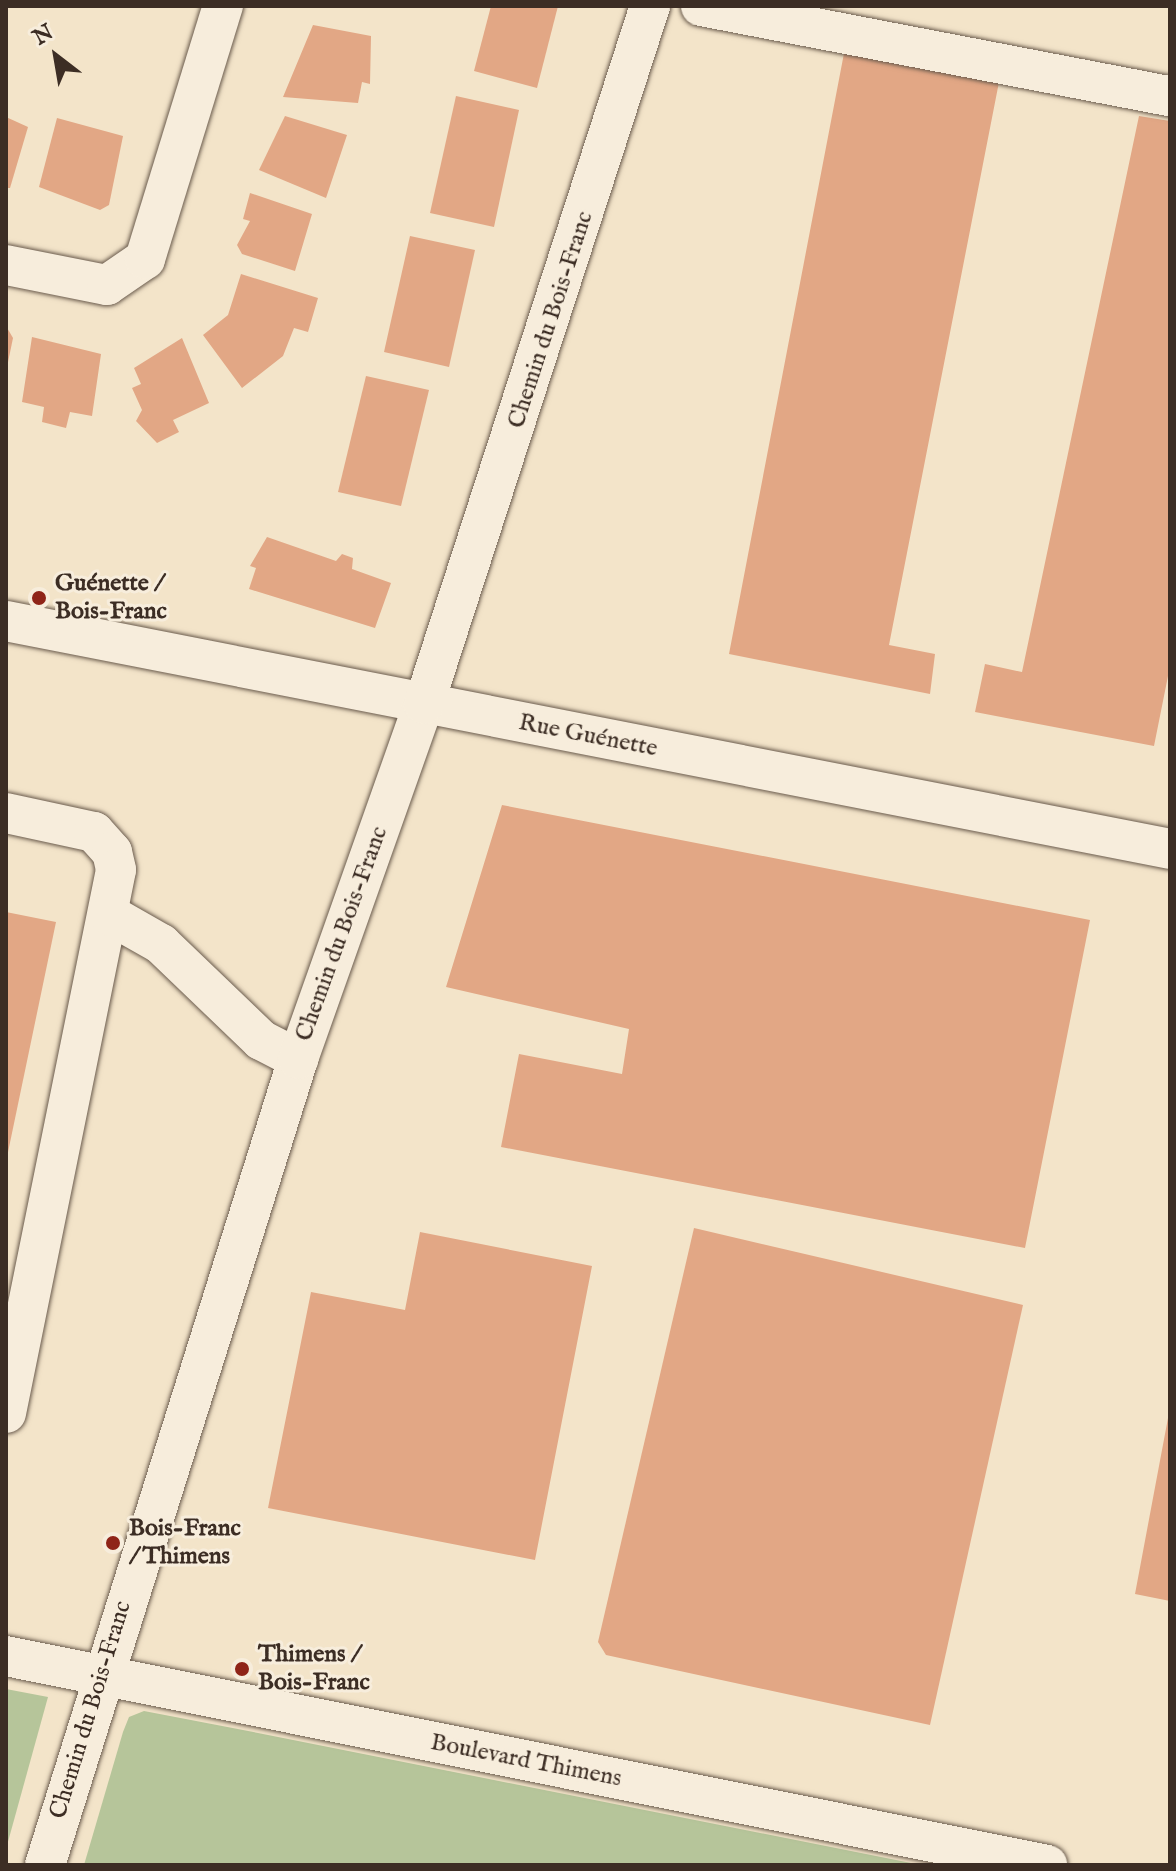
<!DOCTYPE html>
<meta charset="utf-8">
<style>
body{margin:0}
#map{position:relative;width:1176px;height:1871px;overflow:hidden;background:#f3e4c9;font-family:"IM FELL English",serif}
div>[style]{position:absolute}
.green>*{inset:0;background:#b6c59a}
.building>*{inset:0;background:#e2a785}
.roads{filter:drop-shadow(0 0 2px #6a5b4d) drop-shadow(0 0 2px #6a5b4d)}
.minor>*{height:40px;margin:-20px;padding:0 20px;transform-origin:20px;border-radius:20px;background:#f7eddc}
.dots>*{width:22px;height:22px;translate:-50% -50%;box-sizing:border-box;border:4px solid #f7eddc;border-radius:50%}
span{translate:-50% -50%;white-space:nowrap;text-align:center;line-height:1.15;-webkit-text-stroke:6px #f7eddc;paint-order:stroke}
.street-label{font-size:24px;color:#3c2d24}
.poi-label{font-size:24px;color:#3c2d24;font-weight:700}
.left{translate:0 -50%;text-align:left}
.frame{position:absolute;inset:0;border:8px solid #3c2d24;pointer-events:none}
.north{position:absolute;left:16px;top:16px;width:80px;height:80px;-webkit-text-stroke:6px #f7eddc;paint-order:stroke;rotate:329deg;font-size:22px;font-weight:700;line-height:32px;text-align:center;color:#3c2d24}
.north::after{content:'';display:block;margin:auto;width:28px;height:36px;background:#3c2d24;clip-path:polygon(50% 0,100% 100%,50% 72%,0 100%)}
</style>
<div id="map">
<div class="green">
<div style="clip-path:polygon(6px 1689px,48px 1697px,6px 1849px)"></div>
<div style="clip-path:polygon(144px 1711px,258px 1733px,921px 1865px,84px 1865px,123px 1732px,129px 1717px)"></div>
</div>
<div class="building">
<div style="clip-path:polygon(491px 6px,558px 6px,537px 88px,474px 71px)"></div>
<div style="clip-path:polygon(313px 25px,371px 36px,370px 84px,362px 82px,358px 103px,283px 97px)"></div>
<div style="clip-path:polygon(845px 48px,999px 82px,889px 645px,935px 654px,930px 694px,729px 654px)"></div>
<div style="clip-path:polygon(456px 96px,519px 110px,494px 227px,430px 213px)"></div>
<div style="clip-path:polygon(285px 116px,347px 135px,326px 198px,259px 170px)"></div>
<div style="clip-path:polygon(1139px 116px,1170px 121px,1170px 666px,1154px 746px,975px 712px,985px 664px,1022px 672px)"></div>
<div style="clip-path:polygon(6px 117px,28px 127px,10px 188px,6px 188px)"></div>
<div style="clip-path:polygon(57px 118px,123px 136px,109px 205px,100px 210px,39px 187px)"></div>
<div style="clip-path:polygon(250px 193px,312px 214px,295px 271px,242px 254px,237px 245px,250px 221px,243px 219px)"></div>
<div style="clip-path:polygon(410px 236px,475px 250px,449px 367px,384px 352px)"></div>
<div style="clip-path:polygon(241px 274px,318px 298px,308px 332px,294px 328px,283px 356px,242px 388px,203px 335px,228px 315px)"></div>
<div style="clip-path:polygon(6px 326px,13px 338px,7px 367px,6px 367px)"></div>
<div style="clip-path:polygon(32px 337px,101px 354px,92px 416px,70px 412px,66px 428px,42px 422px,44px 407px,22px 402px)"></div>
<div style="clip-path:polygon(182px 338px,209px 403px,173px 420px,179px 432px,157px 443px,136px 421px,142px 410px,132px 388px,141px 384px,134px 368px)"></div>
<div style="clip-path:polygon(366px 376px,429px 390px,401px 506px,338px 492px)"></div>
<div style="clip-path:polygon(267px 537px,336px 561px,342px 554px,353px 558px,352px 569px,391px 583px,375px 628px,249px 589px,256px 568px,250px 566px)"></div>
<div style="clip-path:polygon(502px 805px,1090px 920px,1025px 1248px,501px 1147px,519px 1054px,622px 1074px,629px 1029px,446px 987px)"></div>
<div style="clip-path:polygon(6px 912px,56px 922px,7px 1157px,6px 1157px)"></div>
<div style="clip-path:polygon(694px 1228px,1023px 1305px,930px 1725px,606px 1655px,598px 1642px)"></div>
<div style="clip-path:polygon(420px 1232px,592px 1266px,535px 1560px,268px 1508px,311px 1292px,405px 1310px)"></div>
<div style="clip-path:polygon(1168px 1418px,1170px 1418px,1170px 1601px,1135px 1594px)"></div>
</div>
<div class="roads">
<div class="minor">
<div style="left:701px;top:6px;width:478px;rotate:10.9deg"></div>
<div style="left:6px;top:265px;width:103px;rotate:11.2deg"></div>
<div style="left:107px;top:285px;width:46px;rotate:-34.4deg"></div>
<div style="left:145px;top:259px;width:265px;rotate:-72.9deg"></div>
<div style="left:6px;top:621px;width:1186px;rotate:11.08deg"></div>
<div style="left:6px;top:813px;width:90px;rotate:12.2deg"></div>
<div style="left:94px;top:832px;width:27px;rotate:48deg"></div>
<div style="left:112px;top:852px;width:18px;rotate:77deg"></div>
<div style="left:116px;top:870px;width:554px;rotate:101.45deg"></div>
<div style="left:110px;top:915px;width:59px;rotate:29.6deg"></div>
<div style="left:161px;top:944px;width:139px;rotate:43.8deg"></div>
<div style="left:261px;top:1040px;width:42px;rotate:27.2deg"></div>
<div style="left:6px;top:1656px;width:1062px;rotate:11.35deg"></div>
<div style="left:45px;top:1865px;width:845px;rotate:-72.57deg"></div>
<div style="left:298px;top:1059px;width:377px;rotate:-70.5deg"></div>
<div style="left:424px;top:704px;width:734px;rotate:-72.06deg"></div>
</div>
</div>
<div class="dots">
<div style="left:39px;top:598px;background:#8f2418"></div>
<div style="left:113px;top:1543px;background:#8f2418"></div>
<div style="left:242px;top:1669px;background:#8f2418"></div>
</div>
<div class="street-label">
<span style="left:551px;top:320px;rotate:-72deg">Chemin du Bois-Franc</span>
<span style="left:588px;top:736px;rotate:11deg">Rue Guénette</span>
<span style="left:342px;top:934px;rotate:-70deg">Chemin du Bois-Franc</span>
<span style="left:91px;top:1710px;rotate:-73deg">Chemin du Bois-Franc</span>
<span style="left:526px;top:1761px;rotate:11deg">Boulevard Thimens</span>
</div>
<div class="poi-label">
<span class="left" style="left:55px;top:598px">Guénette /<br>Bois-Franc</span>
<span class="left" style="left:129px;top:1543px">Bois-Franc<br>/ Thimens</span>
<span class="left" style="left:258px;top:1669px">Thimens /<br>Bois-Franc</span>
</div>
<div class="frame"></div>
<div class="north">N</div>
</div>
